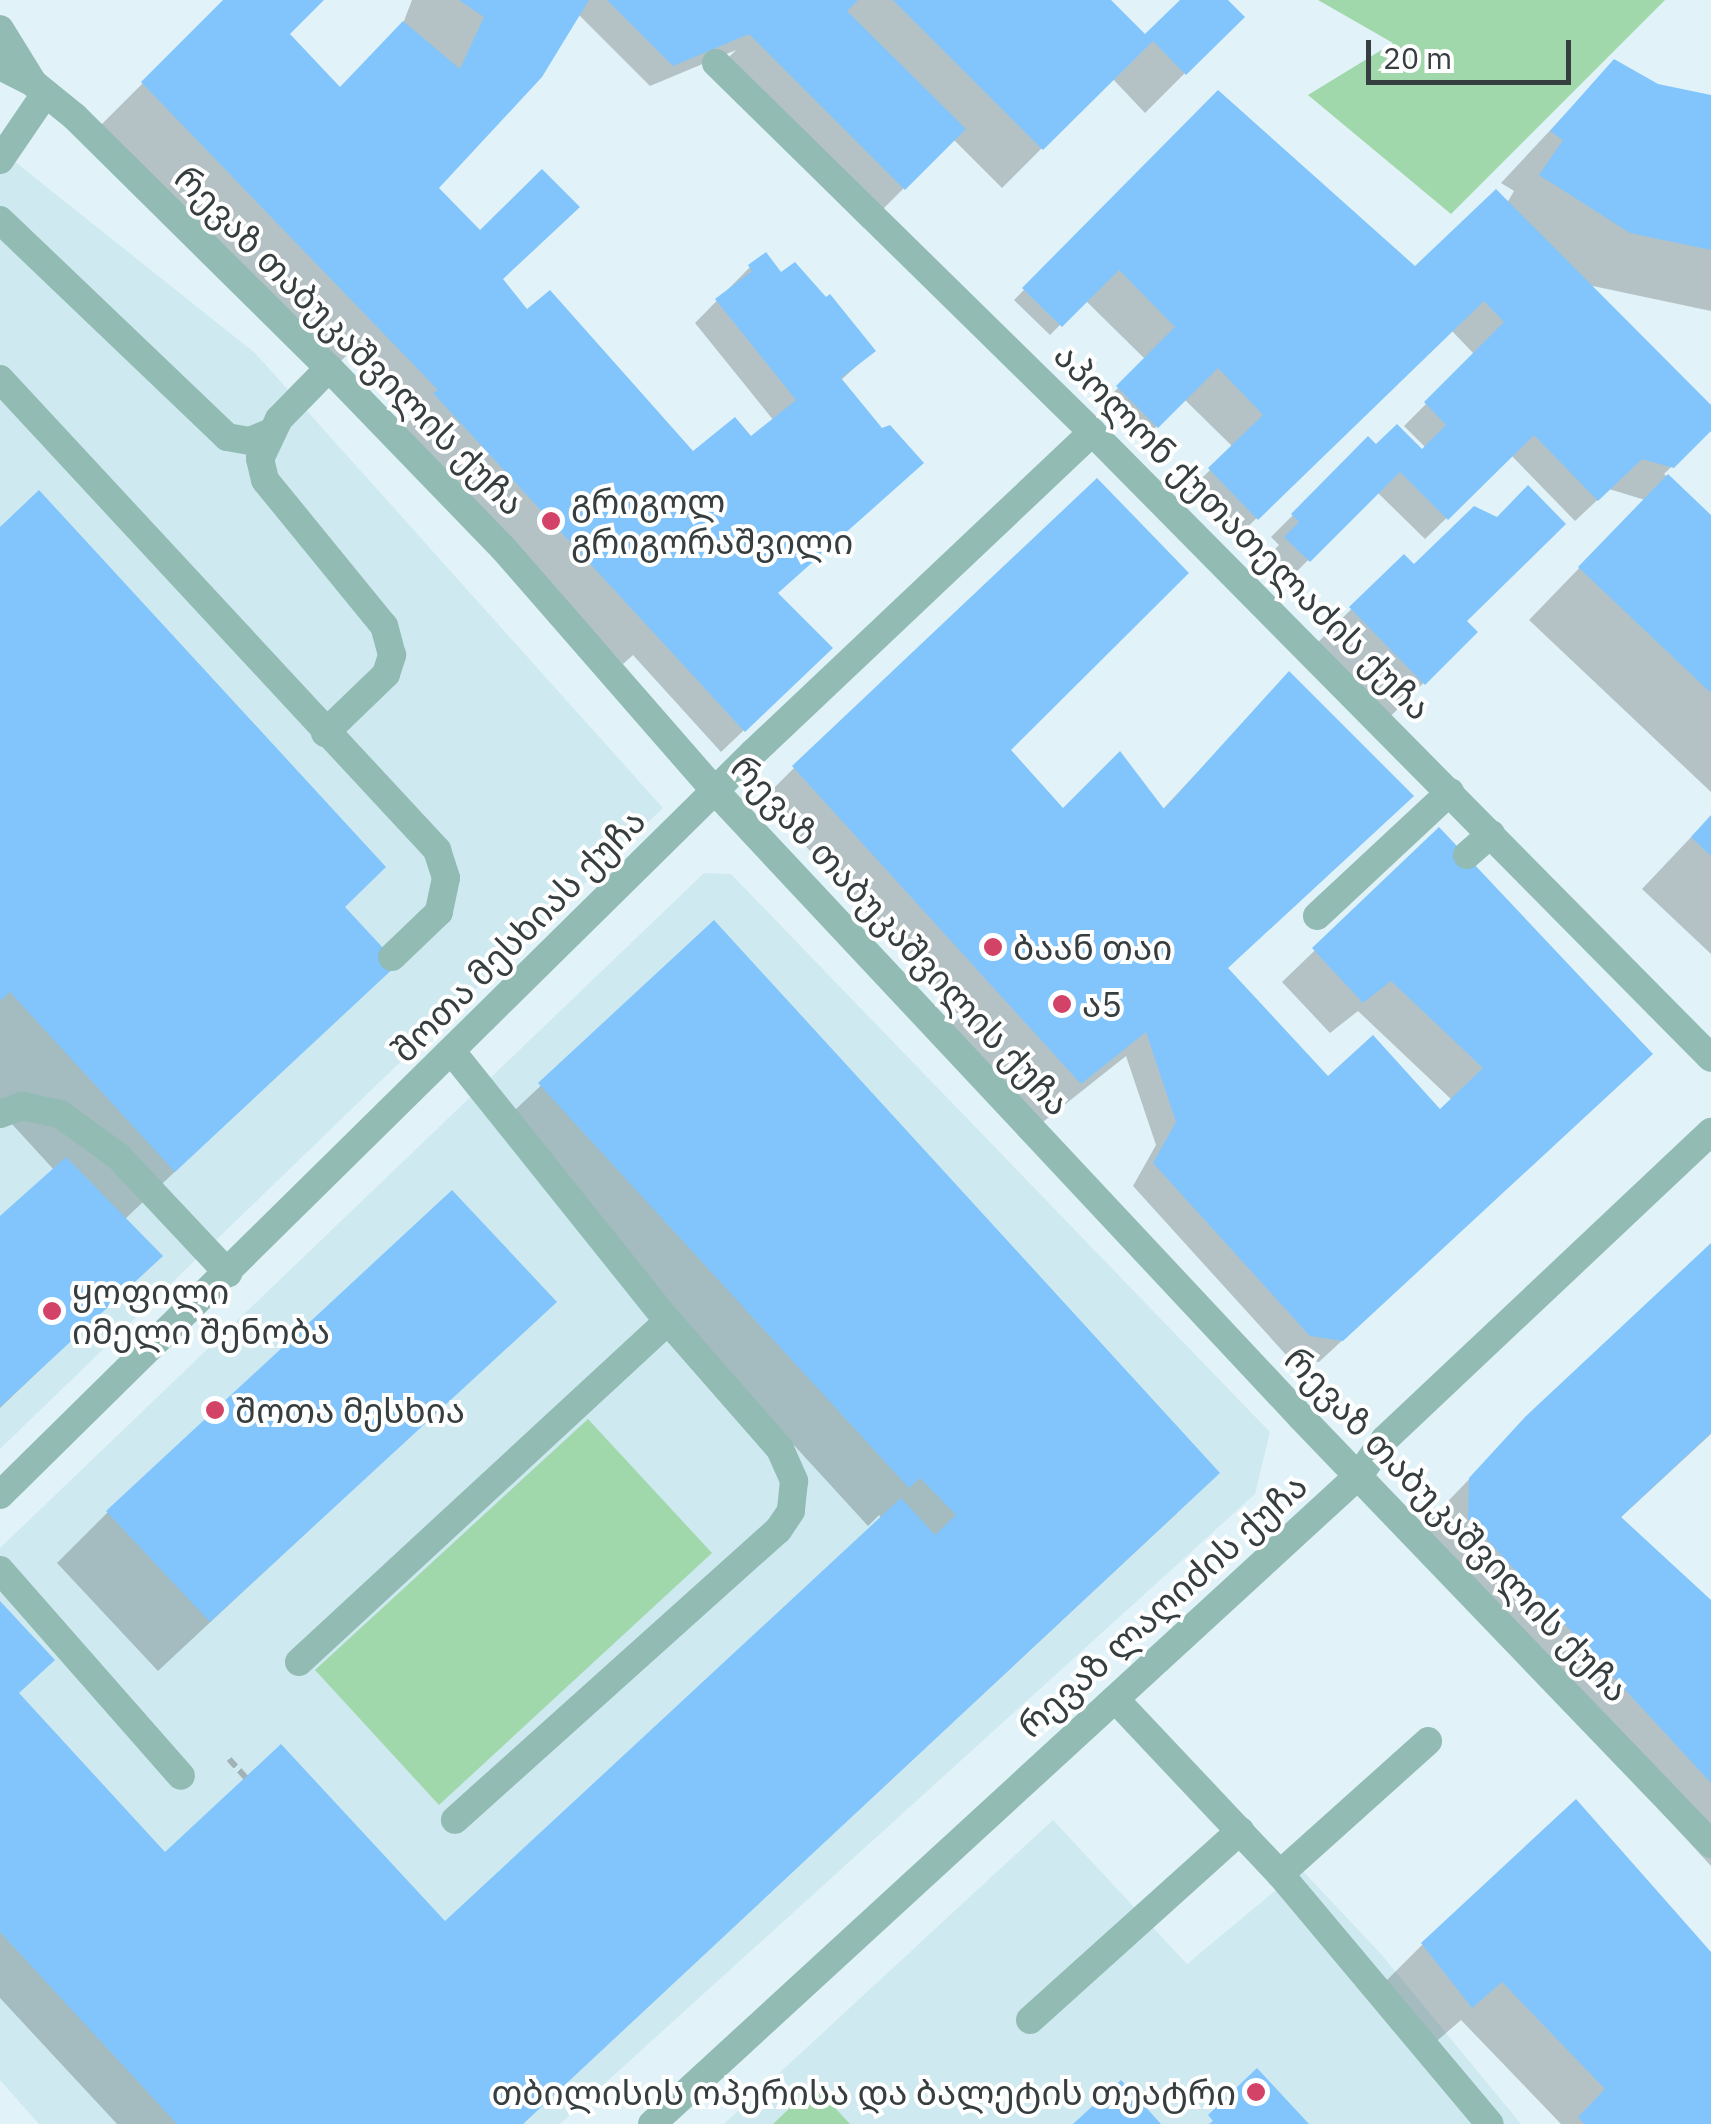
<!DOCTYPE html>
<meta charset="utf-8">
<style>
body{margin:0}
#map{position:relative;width:1711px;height:2124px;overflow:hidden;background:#e1f3f8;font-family:"IBM Plex Sans","Noto Sans Georgian",sans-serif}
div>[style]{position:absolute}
.built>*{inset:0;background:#ceeaf0}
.green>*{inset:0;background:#a1d8ab}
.shadow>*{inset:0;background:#0003}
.building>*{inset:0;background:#81c5fc}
.path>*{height:6px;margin-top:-3px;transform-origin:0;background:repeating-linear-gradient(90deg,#a3b2b6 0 10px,transparent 0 15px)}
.service>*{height:28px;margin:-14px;padding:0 14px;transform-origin:14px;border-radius:14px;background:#91bbb3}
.minor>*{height:28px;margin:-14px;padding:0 14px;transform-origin:14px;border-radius:14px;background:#91bbb3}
.dots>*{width:28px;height:28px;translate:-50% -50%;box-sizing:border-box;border:5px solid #fff;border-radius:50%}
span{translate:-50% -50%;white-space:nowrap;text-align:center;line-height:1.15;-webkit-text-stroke:8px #fff;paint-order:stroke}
.street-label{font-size:35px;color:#363e40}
.poi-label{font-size:35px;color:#363e40}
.left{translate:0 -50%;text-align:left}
.right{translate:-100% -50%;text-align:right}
.scale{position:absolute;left:1366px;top:40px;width:205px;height:45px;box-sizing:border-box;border:5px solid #363e40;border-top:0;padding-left:12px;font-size:30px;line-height:35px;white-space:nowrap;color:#363e40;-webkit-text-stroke:8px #fff;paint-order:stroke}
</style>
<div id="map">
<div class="built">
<div style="clip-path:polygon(14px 161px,255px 353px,663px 808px,0 1449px,0 162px)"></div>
<div style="clip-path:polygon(704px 873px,731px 874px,1270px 1432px,1255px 1494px,560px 2124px,39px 2124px,0 2080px,0 1548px)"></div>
<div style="clip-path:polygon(1053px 1820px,1187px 1964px,1301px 1869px,1381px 1954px,1521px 2124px,724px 2124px)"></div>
</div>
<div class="green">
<div style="clip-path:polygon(1318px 0,1665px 0,1451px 214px,1308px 95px,1393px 43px)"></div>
<div style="clip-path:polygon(588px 1419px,712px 1553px,439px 1805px,315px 1670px)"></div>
<div style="clip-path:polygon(814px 2085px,850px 2124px,773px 2124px)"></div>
</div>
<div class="shadow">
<div style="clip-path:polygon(226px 0,321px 0,287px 34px,339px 89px,402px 26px,412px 0,1108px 0,1145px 37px,1183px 0,1224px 0,1241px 17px,1145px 113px,1112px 78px,1002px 188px,953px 139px,864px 228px,711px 75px,736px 50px,650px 86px,578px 14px,435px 188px,524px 308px,693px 455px,751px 440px,774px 421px,695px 323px,750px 267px,781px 276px,873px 351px,840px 381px,776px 594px,807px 670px,721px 752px,633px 655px,623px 664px,404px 426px,417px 413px,355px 347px,326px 376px,92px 134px)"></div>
<div style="clip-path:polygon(1614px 62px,1657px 86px,1711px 98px,1711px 311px,1588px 285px,1711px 408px,1711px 428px,1664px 474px,1711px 518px,1711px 792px,1529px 620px,1645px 500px,1609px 489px,1575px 521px,1511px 455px,1425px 539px,1377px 492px,1286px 582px,1264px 560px,1279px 545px,1271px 537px,1368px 440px,1376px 448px,1422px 452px,1426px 448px,1404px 426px,1475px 355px,1451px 330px,1235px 539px,1188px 492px,1233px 447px,1184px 399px,1146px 437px,1108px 398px,1146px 360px,1085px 300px,1050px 335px,1014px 300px,1218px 93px,1356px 321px,1507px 203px,1514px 191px,1501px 183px)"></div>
<div style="clip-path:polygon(0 530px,394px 964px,124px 1220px,159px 1256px,0 1408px,0 1220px,55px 1171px,0 1111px)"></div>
<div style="clip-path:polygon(1404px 557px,1474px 632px,1373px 734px,1300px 660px)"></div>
<div style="clip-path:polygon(1289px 675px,1226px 970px,1328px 1080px,1440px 1113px,1453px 1101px,1358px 1011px,1330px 1033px,1282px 982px,1439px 831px,1650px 1054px,1319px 1362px,1288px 1357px,1133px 1186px,1156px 1145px,1126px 1056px,1029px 1133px,941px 1036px,960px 1017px,763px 799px,794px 768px,1008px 750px,1062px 812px,1162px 810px)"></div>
<div style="clip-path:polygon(1711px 816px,1711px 954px,1642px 889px)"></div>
<div style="clip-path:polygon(714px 923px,1177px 1513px,522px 2124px,117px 2124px,0 1998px,0 1604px,17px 1694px,165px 1855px,444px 1925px,882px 1519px,879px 1515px,868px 1526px,500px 1124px)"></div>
<div style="clip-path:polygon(1711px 1246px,1711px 1434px,1619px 1519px,1711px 1604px,1711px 1866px,1429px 1559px,1430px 1520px,1526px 1420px)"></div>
<div style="clip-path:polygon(553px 1302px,158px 1671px,57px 1563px,108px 1512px)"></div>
<div style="clip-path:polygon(1422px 1945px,1711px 1956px,1711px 2124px,1561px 2124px,1461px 2020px,1431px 2046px,1383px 1984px)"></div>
</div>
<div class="building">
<div style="clip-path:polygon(223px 0,324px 0,290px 34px,340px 87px,403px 21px,460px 69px,484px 17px,459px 0,589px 0,542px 77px,439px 188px,480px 230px,542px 169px,580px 207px,503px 279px,527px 309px,550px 290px,693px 451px,735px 417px,751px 436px,796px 400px,715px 299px,752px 271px,748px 265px,766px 252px,781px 272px,795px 262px,826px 297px,830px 294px,876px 351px,841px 378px,882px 428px,890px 425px,924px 463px,778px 593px,833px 648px,745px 732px,433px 393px,438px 390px,141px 82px)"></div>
<div style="clip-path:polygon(607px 0,858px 0,847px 11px,966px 129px,905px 190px,749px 34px,673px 66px)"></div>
<div style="clip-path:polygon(893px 0,1111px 0,1145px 34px,1180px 0,1228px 0,1245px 17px,1186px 75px,1153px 41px,1043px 150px)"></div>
<div style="clip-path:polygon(1614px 59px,1658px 84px,1711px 95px,1711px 250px,1630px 233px,1539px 175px,1563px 140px,1550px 131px)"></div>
<div style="clip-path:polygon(1218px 90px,1415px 266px,1496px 189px,1711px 405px,1711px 431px,1674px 468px,1642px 459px,1598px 501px,1534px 435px,1448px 520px,1400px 472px,1310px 562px,1284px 537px,1299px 522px,1291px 514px,1368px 436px,1376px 444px,1397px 424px,1422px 449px,1446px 425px,1424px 402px,1504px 322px,1484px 301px,1258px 520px,1208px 468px,1263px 415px,1218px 368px,1158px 428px,1116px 386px,1175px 327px,1119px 270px,1062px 327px,1022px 288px)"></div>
<div style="clip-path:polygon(1668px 474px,1711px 515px,1711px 693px,1578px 567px)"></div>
<div style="clip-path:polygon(1097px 478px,1189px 573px,1011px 750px,1063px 808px,1120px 751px,1164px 809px,1289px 671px,1414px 796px,1228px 968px,1328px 1076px,1373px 1035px,1440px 1109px,1483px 1068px,1391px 981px,1363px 1003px,1312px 948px,1439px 827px,1653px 1054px,1343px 1341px,1310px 1336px,1153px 1163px,1176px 1122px,1146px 1032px,1081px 1084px,792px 766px)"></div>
<div style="clip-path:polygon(1528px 485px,1566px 524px,1467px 621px,1478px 632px,1425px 685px,1349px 607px,1404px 554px,1414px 564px,1474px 506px,1497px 517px)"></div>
<div style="clip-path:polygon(39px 490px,386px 867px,345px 907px,398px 964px,175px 1172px,10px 992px,0 1001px,0 527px)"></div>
<div style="clip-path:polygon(1711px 815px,1711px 856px,1691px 837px)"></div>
<div style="clip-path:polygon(714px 920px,1220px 1473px,523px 2124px,177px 2124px,0 1932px,0 1601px,55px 1660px,19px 1693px,165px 1852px,281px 1744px,445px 1921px,901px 1498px,935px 1535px,956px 1515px,920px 1478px,909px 1488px,538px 1083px)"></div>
<div style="clip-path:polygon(66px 1157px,163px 1256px,0 1407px,0 1216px)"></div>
<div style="clip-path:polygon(452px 1190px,557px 1302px,210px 1622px,106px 1511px)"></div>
<div style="clip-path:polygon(1711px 1243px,1711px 1433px,1621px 1517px,1711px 1600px,1711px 1783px,1468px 1519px,1469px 1478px,1526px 1416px)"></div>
<div style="clip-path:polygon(1576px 1799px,1711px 1952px,1711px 2124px,1584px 2124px,1578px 2117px,1605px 2089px,1502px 1982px,1472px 2008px,1421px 1943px)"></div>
<div style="clip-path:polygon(1257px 2068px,1309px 2124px,1209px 2124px,1213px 2121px,1208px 2115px)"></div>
<div style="clip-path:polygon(1121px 2080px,1161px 2124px,1073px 2124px)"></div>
</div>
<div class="path">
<div style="left:229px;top:1759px;width:25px;rotate:48deg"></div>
</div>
<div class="service">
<div style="left:0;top:160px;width:80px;rotate:-55.7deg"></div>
<div style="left:0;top:220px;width:314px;rotate:43.7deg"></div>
<div style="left:227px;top:437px;width:23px;rotate:10deg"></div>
<div style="left:250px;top:441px;width:21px;rotate:-23deg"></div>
<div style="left:0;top:379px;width:643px;rotate:47.14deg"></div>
<div style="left:437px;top:850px;width:29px;rotate:72deg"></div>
<div style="left:446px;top:878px;width:35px;rotate:102deg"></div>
<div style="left:439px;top:912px;width:65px;rotate:136.2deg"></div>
<div style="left:325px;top:733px;width:85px;rotate:-44deg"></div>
<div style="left:386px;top:674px;width:20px;rotate:-72deg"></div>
<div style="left:392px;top:655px;width:30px;rotate:-105deg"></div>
<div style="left:384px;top:626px;width:188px;rotate:-129.2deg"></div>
<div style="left:265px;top:480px;width:22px;rotate:-103deg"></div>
<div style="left:260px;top:459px;width:44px;rotate:-64.6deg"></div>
<div style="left:279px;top:419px;width:71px;rotate:-45.6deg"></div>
<div style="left:1467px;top:855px;width:32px;rotate:-41deg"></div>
<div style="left:1317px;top:916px;width:182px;rotate:-43deg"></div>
<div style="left:453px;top:1053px;width:344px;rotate:51.3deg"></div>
<div style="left:668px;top:1321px;width:170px;rotate:48.8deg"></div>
<div style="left:780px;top:1449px;width:35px;rotate:66deg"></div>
<div style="left:794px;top:1481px;width:30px;rotate:96deg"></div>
<div style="left:791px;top:1511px;width:23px;rotate:124deg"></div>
<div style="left:778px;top:1530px;width:434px;rotate:138.1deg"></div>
<div style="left:0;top:1114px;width:23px;rotate:-20deg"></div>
<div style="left:22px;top:1106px;width:39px;rotate:12deg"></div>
<div style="left:60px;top:1114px;width:72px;rotate:35.9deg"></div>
<div style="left:118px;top:1156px;width:161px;rotate:46.8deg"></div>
<div style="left:0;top:1570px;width:274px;rotate:48.7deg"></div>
<div style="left:299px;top:1662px;width:502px;rotate:-42.74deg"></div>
<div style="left:1115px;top:1699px;width:241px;rotate:46.7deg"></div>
<div style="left:1280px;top:1874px;width:326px;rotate:50deg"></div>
<div style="left:1280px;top:1874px;width:199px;rotate:-41.9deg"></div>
<div style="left:1030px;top:2020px;width:283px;rotate:-42deg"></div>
</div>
<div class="minor">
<div style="left:0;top:29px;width:61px;rotate:58.4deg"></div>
<div style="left:716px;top:63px;width:527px;rotate:44.46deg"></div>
<div style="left:1092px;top:432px;width:880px;rotate:45.32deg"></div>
<div style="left:0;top:66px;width:37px;rotate:27deg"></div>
<div style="left:33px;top:83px;width:54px;rotate:39deg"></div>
<div style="left:75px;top:117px;width:357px;rotate:44.7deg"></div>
<div style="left:329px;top:368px;width:250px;rotate:46deg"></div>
<div style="left:503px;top:548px;width:324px;rotate:48.9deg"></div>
<div style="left:716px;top:792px;width:856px;rotate:46.89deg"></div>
<div style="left:1301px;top:1417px;width:592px;rotate:46.16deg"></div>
<div style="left:0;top:1495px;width:1057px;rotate:-44.58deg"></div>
<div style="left:753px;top:753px;width:467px;rotate:-43.4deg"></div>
<div style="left:652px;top:2124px;width:960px;rotate:-42.55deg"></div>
<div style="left:1359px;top:1475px;width:44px;rotate:-54.2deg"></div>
<div style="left:1385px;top:1439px;width:448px;rotate:-43.3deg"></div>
</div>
<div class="dots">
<div style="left:551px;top:521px;background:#d34367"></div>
<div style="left:993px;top:947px;background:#d34367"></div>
<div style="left:1062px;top:1004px;background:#d34367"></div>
<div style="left:52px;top:1311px;background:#d34367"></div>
<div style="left:215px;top:1410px;background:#d34367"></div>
<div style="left:1256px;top:2092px;background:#d34367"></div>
</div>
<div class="street-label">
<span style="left:350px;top:340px;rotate:45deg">რევაზ თაბუკაშვილის ქუჩა</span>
<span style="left:1243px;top:531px;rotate:45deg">აპოლონ ქუთათელაძის ქუჩა</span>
<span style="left:518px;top:935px;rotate:-45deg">შოთა მესხიას ქუჩა</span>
<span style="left:901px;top:935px;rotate:47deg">რევაზ თაბუკაშვილის ქუჩა</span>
<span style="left:1457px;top:1524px;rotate:46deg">რევაზ თაბუკაშვილის ქუჩა</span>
<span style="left:1162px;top:1605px;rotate:-42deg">რევაზ ლაღიძის ქუჩა</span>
</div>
<div class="poi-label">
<span class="left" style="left:571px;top:521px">გრიგოლ<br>გრიგორაშვილი</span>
<span class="left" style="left:1013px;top:947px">ბაან თაი</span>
<span class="left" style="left:1082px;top:1004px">ა5</span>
<span class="left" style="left:72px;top:1311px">ყოფილი<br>იმელი შენობა</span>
<span class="left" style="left:235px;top:1410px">შოთა მესხია</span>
<span class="right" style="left:1236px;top:2092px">თბილისის ოპერისა და ბალეტის თეატრი</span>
</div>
<div class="scale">20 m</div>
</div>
